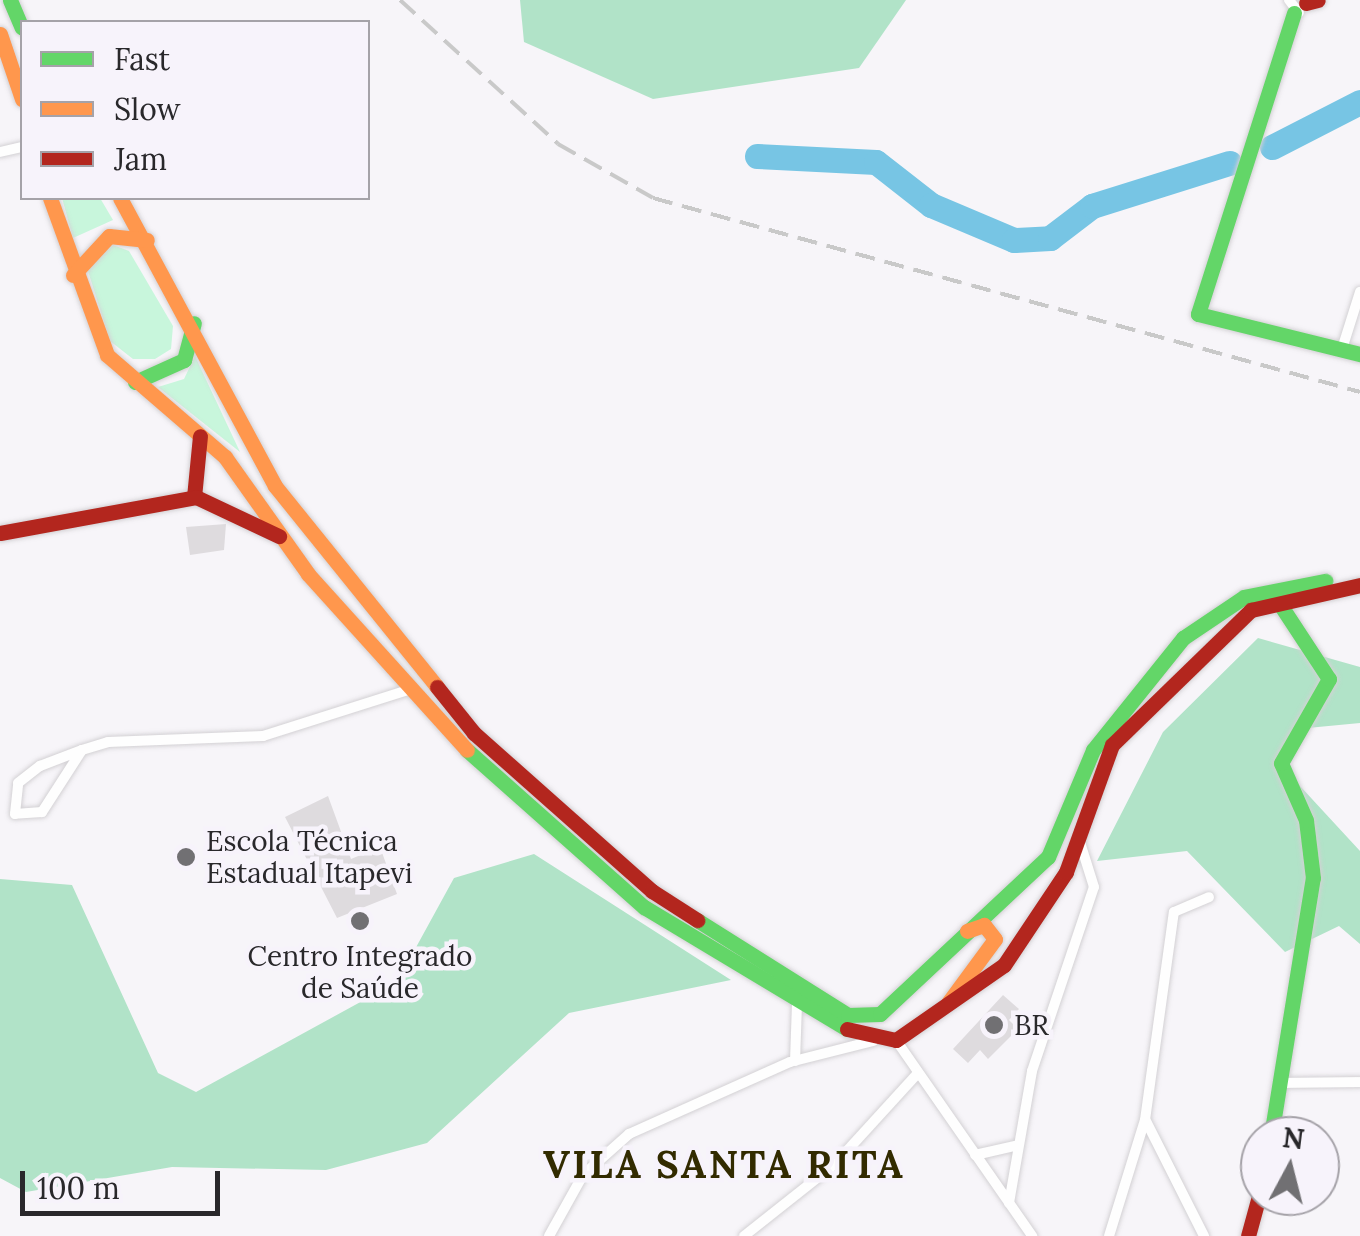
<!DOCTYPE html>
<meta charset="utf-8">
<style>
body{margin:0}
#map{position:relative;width:1360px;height:1236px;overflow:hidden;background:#f7f5f9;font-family:Lora,serif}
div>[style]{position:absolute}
.green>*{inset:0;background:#c8f6dc}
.forest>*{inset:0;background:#b1e3c8}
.river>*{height:25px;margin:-12.5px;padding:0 12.5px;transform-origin:12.5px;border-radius:12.5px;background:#77c5e4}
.building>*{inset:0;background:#dedbde}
.roads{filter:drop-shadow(0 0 2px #d3d1d4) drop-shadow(0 0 2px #d3d1d4)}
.street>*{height:10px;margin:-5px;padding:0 5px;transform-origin:5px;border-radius:5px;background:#fefefe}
.fast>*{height:15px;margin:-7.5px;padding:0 7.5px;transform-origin:7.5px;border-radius:7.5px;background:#63d668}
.slow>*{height:15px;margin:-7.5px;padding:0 7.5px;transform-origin:7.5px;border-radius:7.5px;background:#ff974d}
.jam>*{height:15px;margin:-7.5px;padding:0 7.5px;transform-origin:7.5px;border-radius:7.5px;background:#b3261e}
.rail>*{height:4px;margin-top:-2px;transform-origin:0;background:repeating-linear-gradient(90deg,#c9c9c9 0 20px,transparent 0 30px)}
.dots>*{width:28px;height:28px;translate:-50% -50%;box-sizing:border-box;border:5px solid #f7f3fb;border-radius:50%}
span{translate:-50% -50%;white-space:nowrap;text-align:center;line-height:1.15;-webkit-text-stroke:9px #f7f3fb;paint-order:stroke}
.poi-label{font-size:28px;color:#29282b}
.left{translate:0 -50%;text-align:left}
.district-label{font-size:38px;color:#322b00;font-weight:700;letter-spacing:2.5px}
.legend{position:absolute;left:20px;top:20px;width:350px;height:180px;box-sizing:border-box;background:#f7f3fb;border:2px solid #a5a2a8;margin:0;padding:12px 18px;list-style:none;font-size:30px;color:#29282b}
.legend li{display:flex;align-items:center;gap:20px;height:50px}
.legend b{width:50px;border:2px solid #a5a2a8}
.north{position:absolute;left:1240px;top:1116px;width:100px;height:100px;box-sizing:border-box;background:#f7f3fb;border:2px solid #a5a2a8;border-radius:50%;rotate:7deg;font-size:28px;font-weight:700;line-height:40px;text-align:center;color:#29282b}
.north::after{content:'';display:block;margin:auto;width:35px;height:45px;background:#717073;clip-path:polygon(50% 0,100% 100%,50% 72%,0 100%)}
.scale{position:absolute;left:20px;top:1171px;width:200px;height:45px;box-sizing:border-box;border:5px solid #29282b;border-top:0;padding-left:12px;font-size:30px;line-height:35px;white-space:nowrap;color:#29282b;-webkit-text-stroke:8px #f7f3fb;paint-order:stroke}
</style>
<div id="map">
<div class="green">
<div style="clip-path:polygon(62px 198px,100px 198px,113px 220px,73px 238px)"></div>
<div style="clip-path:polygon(113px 245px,129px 251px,173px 326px,171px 349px,155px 359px,133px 359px,110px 341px,87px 268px)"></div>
<div style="clip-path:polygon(195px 356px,240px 452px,158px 387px,184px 379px)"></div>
</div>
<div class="forest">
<div style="clip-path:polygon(520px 0,906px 0,859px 68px,653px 99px,524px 42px)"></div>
<div style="clip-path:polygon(1258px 638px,1360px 667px,1360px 723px,1297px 729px,1288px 773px,1360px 851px,1360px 944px,1339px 926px,1285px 952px,1187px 851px,1097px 861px,1163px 732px)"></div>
<div style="clip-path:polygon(534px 854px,731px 980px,569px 1013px,427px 1143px,326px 1170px,172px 1167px,26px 1192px,0 1178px,0 879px,72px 885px,158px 1073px,196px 1092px,397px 982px,454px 878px)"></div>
</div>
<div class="river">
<div style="left:1272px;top:147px;width:99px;rotate:-27.1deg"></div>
<div style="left:757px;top:156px;width:119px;rotate:2.9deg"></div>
<div style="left:876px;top:162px;width:70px;rotate:38deg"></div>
<div style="left:931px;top:205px;width:90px;rotate:22.9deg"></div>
<div style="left:1014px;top:240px;width:36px;rotate:-3deg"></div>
<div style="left:1050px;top:238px;width:53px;rotate:-37.3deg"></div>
<div style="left:1092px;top:206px;width:144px;rotate:-17.4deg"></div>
</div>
<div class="building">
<div style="clip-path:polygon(226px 524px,224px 550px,190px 555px,186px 527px)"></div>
<div style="clip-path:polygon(328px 796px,351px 859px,380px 847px,397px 894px,337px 918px,285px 817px)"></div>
<div style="clip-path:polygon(1003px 995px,1019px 1009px,1009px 1020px,1018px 1029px,988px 1059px,980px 1050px,968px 1063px,953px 1049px)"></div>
</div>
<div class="roads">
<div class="street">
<div style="left:1289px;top:0;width:16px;rotate:52deg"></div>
<div style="left:0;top:152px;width:23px;rotate:-13deg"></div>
<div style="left:1342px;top:349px;width:60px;rotate:-72.5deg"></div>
<div style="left:82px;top:750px;width:74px;rotate:122.8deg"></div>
<div style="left:42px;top:812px;width:27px;rotate:176deg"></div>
<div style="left:15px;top:814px;width:31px;rotate:-84deg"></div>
<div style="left:18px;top:783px;width:28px;rotate:-38deg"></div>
<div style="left:40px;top:766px;width:45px;rotate:-20.9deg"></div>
<div style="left:82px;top:750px;width:27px;rotate:-17deg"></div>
<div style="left:108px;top:742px;width:155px;rotate:-2.2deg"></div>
<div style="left:263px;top:736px;width:158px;rotate:-17.6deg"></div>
<div style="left:896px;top:1040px;width:239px;rotate:55.2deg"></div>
<div style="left:795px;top:1061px;width:58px;rotate:-88deg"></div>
<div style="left:1281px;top:1083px;width:79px;rotate:-0.7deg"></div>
<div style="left:1146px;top:1121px;width:129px;rotate:63.2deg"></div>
<div style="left:975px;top:1155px;width:41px;rotate:-12.7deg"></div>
<div style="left:1009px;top:1203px;width:134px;rotate:-80.1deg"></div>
<div style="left:1032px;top:1071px;width:194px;rotate:-71.4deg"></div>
<div style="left:1094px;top:887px;width:50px;rotate:-107.4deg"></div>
<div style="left:549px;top:1236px;width:70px;rotate:-60.9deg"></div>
<div style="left:583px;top:1175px;width:62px;rotate:-41.7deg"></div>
<div style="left:629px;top:1134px;width:176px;rotate:-24.1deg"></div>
<div style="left:790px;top:1062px;width:86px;rotate:-14.2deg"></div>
<div style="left:744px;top:1236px;width:116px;rotate:-38.4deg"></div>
<div style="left:835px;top:1164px;width:123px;rotate:-47.6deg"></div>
<div style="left:1109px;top:1236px;width:121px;rotate:-72.8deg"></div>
<div style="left:1145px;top:1120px;width:210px;rotate:-82.1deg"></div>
<div style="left:1174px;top:912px;width:38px;rotate:-23deg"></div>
</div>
<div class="fast">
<div style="left:10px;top:0;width:30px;rotate:67deg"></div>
<div style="left:1294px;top:13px;width:316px;rotate:107.7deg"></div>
<div style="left:1198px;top:314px;width:167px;rotate:13.9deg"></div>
<div style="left:135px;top:382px;width:54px;rotate:-24.2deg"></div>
<div style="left:184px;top:360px;width:38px;rotate:-75deg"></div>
<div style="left:467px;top:750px;width:237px;rotate:41.6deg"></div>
<div style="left:644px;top:907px;width:237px;rotate:31deg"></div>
<div style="left:697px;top:920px;width:178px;rotate:32.2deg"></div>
<div style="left:848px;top:1015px;width:32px;rotate:-2deg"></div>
<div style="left:880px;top:1014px;width:230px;rotate:-43.1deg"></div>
<div style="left:1048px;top:857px;width:116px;rotate:-67.2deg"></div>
<div style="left:1093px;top:750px;width:144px;rotate:-51.2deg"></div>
<div style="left:1183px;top:638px;width:73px;rotate:-33.9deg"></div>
<div style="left:1244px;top:597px;width:83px;rotate:-11.2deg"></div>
<div style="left:1271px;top:1136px;width:261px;rotate:-80.8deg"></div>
<div style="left:1313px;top:878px;width:58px;rotate:-96.9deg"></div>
<div style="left:1306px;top:820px;width:62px;rotate:-113.7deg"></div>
<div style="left:1281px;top:763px;width:97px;rotate:-60.3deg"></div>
<div style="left:1329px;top:679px;width:91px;rotate:-123.3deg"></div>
</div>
<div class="slow">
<div style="left:0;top:34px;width:69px;rotate:71.3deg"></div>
<div style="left:50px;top:198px;width:167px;rotate:70deg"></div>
<div style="left:107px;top:355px;width:156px;rotate:40.8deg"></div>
<div style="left:225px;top:457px;width:143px;rotate:54.6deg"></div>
<div style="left:308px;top:574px;width:237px;rotate:47.9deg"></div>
<div style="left:120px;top:198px;width:327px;rotate:61.7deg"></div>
<div style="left:275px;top:486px;width:258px;rotate:51.1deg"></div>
<div style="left:73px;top:275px;width:53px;rotate:-47.3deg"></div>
<div style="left:109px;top:236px;width:38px;rotate:6deg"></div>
<div style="left:948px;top:1003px;width:79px;rotate:-53.7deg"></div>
<div style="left:995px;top:939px;width:18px;rotate:-128deg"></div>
<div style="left:984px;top:925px;width:18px;rotate:161deg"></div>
</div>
<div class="jam">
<div style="left:1306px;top:3px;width:12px;rotate:-14deg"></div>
<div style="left:194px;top:497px;width:61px;rotate:-84.4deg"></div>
<div style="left:0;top:533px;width:199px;rotate:-10.4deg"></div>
<div style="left:196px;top:497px;width:92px;rotate:25.2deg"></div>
<div style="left:437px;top:687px;width:59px;rotate:51.2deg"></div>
<div style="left:474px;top:733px;width:238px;rotate:41.6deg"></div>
<div style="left:652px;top:891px;width:54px;rotate:32.8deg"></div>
<div style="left:847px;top:1029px;width:50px;rotate:12.7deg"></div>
<div style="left:896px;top:1040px;width:131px;rotate:-34.8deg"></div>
<div style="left:1004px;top:965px;width:112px;rotate:-56.3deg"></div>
<div style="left:1066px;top:872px;width:135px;rotate:-70.1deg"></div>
<div style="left:1112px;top:745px;width:194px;rotate:-44.2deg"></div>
<div style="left:1251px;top:610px;width:112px;rotate:-12.9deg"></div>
<div style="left:1248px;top:1236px;width:46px;rotate:-74.7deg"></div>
</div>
</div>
<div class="rail">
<div style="left:400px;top:0;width:214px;rotate:42.3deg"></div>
<div style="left:558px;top:144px;width:109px;rotate:29.6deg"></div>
<div style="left:653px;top:198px;width:733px;rotate:15.34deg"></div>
</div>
<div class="dots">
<div style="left:186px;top:857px;background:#717073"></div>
<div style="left:360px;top:921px;background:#717073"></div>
<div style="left:994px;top:1025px;background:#717073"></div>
</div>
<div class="poi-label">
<span class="left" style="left:206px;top:857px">Escola Técnica<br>Estadual Itapevi</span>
<span style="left:360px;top:972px">Centro Integrado<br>de Saúde</span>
<span class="left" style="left:1014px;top:1025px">BR</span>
</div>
<div class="district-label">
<span style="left:724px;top:1165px">VILA SANTA RITA</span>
</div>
<ul class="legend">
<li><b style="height:12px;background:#63d668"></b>Fast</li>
<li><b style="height:12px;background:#ff974d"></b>Slow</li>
<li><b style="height:12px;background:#b3261e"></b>Jam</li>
</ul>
<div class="north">N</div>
<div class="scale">100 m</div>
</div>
